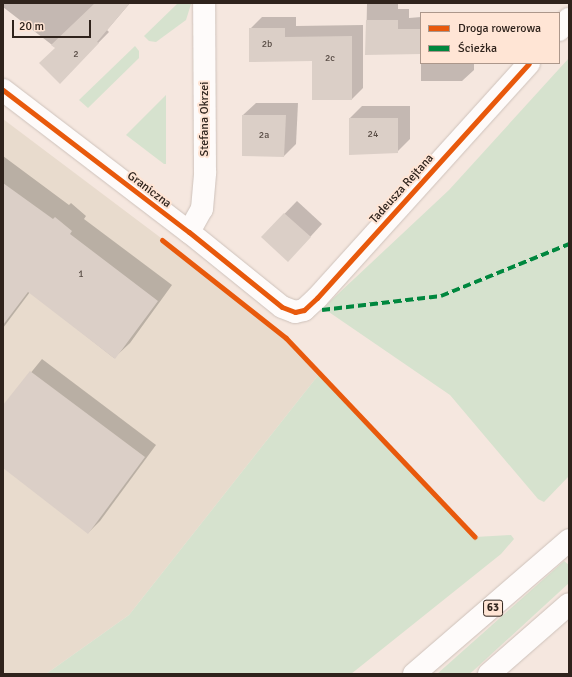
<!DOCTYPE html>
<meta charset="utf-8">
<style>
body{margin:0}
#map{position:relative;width:572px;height:677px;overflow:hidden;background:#f5e7df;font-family:Signika,sans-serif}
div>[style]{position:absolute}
.education>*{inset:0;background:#e8dbcd}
.green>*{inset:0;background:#d6e2ce}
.shadow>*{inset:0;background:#0003}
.building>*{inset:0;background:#dbcfc7}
.roads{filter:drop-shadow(0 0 1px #cec2bb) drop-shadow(0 0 1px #cec2bb)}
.minor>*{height:22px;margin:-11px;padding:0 11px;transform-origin:11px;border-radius:11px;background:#fefbfa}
.major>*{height:22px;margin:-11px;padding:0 11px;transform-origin:11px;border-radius:11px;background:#fefbfa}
.quiet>*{height:4px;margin-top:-2px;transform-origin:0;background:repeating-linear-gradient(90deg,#00873e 0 8px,transparent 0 12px)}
.cycleway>*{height:5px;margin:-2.5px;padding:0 2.5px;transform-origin:2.5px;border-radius:2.5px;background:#e8590c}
span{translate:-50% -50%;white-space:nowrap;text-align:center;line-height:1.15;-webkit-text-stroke:4px #ffe5d5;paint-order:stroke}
.number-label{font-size:10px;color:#5a4e47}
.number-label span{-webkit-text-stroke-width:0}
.shield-label span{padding:1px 3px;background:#ffe5d5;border:1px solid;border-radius:3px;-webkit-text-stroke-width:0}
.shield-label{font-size:11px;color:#2f231c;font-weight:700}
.street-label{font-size:12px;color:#2f231c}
.frame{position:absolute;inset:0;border:4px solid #2f231c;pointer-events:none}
.legend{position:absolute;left:420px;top:12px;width:140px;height:52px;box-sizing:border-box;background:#ffe5d5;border:1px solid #ac978b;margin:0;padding:5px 7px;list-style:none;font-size:12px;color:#2f231c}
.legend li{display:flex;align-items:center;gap:8px;height:20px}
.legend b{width:20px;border:1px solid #ac978b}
.scale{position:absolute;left:12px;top:20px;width:79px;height:18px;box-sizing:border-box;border:2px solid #2f231c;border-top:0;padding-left:5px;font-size:12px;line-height:14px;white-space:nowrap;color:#2f231c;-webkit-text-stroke:3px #ffe5d5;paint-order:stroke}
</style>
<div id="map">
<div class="education">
<div style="clip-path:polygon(3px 119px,173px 247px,282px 334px,320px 373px,129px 615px,46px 674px,3px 674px)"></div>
</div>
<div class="green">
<div style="clip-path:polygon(177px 4px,191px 4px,186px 20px,156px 42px,149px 41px,144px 36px)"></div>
<div style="clip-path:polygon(135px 46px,139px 51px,139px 58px,88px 108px,79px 100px)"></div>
<div style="clip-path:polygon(569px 58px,569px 476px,544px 502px,538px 499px,450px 395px,323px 308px,449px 190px)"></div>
<div style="clip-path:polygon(166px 95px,166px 164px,164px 164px,126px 135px)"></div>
<div style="clip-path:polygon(320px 373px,475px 537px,511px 535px,514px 539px,501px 554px,351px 674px,46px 674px,129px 615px)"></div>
<div style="clip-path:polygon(564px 561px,569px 565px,569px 583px,473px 671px,469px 674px,437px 674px)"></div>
</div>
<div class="shadow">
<div style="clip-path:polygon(3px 3px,130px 3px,107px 30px,109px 32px,60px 82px,56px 48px,3px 7px)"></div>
<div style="clip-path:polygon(367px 3px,398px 3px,398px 9px,409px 9px,409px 18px,421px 17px,421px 63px,474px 63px,474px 70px,462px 81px,421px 81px,421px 53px,366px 54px)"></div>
<div style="clip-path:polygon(262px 17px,296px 17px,296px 26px,363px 25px,363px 88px,352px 99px,313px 99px,313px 60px,250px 29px)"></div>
<div style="clip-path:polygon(256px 103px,298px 103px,296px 144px,284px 156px,243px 115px)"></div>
<div style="clip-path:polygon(362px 106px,410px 106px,410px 139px,397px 152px,350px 118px)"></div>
<div style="clip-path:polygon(3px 156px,69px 205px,71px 203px,86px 216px,84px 219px,172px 285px,130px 343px,114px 358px,30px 292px,3px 328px)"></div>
<div style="clip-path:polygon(297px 201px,322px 224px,300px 248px,262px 237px)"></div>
<div style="clip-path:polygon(42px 359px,156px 445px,100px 521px,88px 533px,3px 467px,3px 407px)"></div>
</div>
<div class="building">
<div style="clip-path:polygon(95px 3px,130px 3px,97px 42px,99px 43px,60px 84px,39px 63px,55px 48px,51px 45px)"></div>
<div style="clip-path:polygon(366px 20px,398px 20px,398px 29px,421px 29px,421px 54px,365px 55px)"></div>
<div style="clip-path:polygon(249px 28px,285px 28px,285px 37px,352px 36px,352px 100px,312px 100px,312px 61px,249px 62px)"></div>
<div style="clip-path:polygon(242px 115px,286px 115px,284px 157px,242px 156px)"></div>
<div style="clip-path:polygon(349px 118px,398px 118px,398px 153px,349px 155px)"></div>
<div style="clip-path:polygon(3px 183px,53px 219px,55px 217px,72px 231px,70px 234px,158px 301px,115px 359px,28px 292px,3px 325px)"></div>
<div style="clip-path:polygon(284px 213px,311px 237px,288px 262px,261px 237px)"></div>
<div style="clip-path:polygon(30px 371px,145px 457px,88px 534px,3px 468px,3px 405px)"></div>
</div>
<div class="roads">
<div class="minor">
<div style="left:559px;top:30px;width:15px;rotate:-48deg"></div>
<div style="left:3px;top:90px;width:234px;rotate:37.4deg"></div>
<div style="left:189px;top:232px;width:119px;rotate:38.9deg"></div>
<div style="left:282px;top:307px;width:14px;rotate:21deg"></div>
<div style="left:295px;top:312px;width:9px;rotate:-13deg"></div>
<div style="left:304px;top:310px;width:18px;rotate:-43deg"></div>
<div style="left:317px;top:298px;width:316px;rotate:-47.9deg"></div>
<div style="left:189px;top:232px;width:26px;rotate:-61deg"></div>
<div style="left:202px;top:209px;width:37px;rotate:-85deg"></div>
<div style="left:205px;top:172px;width:169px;rotate:-90.3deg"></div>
</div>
<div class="major">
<div style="left:414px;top:674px;width:205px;rotate:-40.8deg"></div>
<div style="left:489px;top:674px;width:106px;rotate:-41.2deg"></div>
</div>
</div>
<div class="quiet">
<div style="left:322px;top:310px;width:120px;rotate:-6.7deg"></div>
<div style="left:441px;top:296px;width:138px;rotate:-22.1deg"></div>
</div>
<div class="cycleway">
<div style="left:3px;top:90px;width:234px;rotate:37.4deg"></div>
<div style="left:189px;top:232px;width:119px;rotate:38.9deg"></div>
<div style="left:282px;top:307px;width:14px;rotate:21deg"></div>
<div style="left:295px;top:312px;width:9px;rotate:-13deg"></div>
<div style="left:304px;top:310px;width:18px;rotate:-43deg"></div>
<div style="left:317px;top:298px;width:316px;rotate:-47.9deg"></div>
<div style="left:162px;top:240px;width:158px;rotate:38.3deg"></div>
<div style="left:286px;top:338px;width:274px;rotate:46.5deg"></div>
</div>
<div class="number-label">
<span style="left:267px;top:45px">2b</span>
<span style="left:76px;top:55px">2</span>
<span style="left:330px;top:59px">2c</span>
<span style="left:373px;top:135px">24</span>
<span style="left:264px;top:136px">2a</span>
<span style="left:81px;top:275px">1</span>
</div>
<div class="shield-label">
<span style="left:493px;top:608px">63</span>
</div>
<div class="street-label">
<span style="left:205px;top:119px;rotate:-90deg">Stefana Okrzei</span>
<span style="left:402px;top:189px;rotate:-48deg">Tadeusza Rejtana</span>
<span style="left:149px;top:190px;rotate:37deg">Graniczna</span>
</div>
<div class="frame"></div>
<ul class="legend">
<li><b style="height:5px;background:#e8590c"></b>Droga rowerowa</li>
<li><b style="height:5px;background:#00873e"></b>Ścieżka</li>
</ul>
<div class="scale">20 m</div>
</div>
